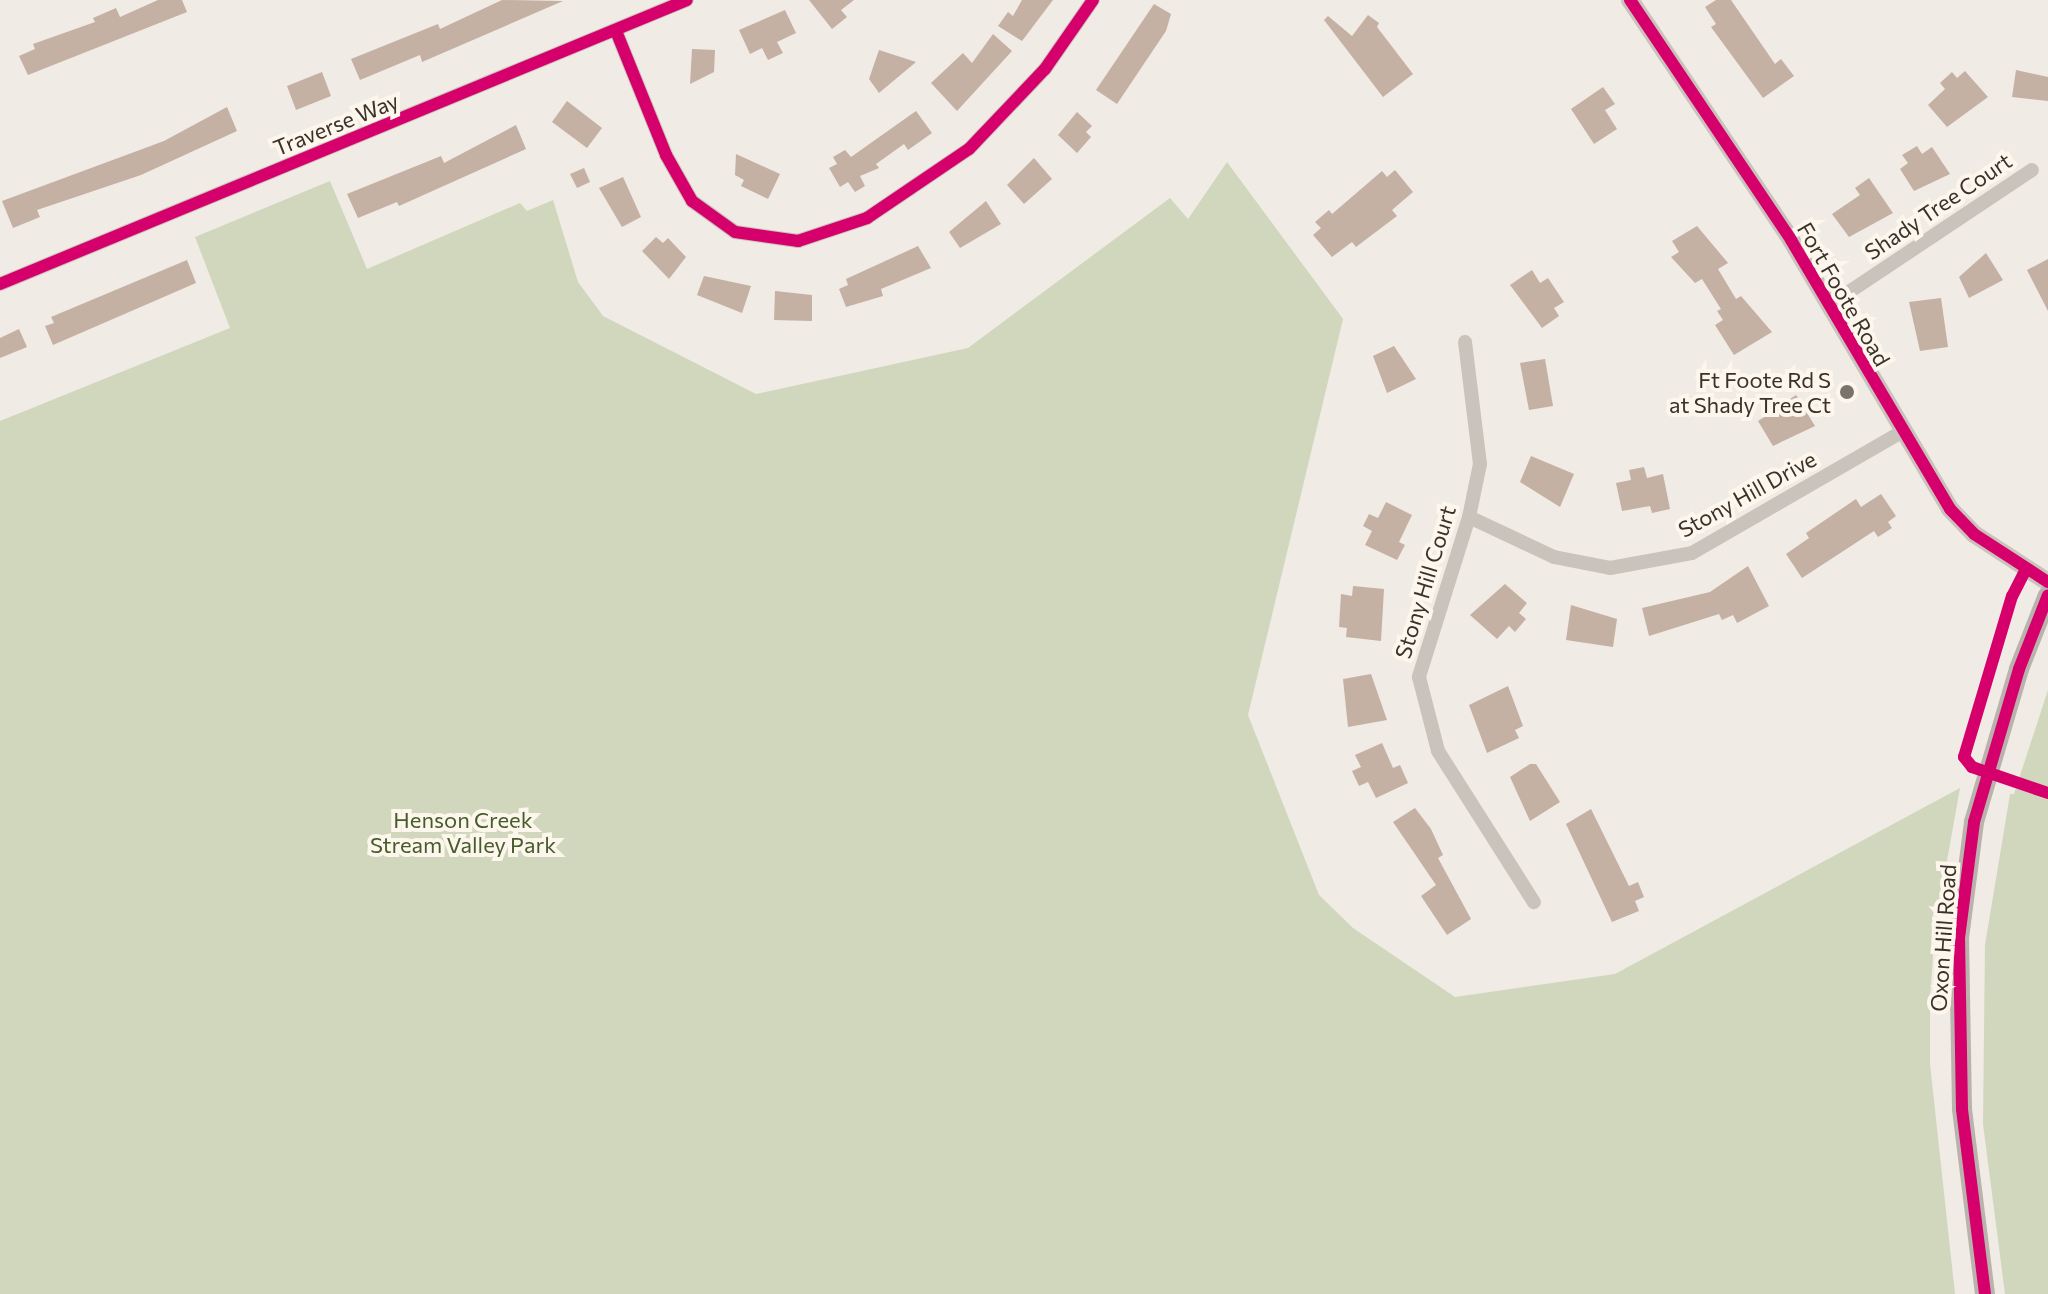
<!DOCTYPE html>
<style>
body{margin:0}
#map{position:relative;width:2048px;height:1294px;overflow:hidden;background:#f0ebe4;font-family:Commissioner,sans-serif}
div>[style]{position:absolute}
.green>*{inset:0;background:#d0d7bd}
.building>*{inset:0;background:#c5b0a4}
.minor>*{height:14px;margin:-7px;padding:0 7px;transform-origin:7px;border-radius:7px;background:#cac3bc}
.tertiary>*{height:18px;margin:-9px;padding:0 9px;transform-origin:9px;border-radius:9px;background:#cac3bc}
.secondary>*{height:20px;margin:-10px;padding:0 10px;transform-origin:10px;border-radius:10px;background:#bab3ad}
.cycleway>*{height:12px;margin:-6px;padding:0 6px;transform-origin:6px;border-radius:6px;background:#d6006c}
.dots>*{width:22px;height:22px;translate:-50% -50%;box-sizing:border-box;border:4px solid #fcf6ec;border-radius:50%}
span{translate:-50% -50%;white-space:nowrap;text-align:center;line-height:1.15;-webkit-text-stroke:8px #fcf6ec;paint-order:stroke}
.street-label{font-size:22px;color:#3b312a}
.poi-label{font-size:22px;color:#3b312a}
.right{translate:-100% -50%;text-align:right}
.park-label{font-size:22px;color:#465c2b}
</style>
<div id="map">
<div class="green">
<div style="clip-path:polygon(1227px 162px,1343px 319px,1248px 715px,1319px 895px,1353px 928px,1455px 997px,1615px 974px,1960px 788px,1935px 928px,1930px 997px,1930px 1064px,1955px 1294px,0 1294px,0 421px,230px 328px,195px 237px,330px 181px,367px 269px,520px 203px,527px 211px,553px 200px,578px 282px,603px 316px,756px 394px,968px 348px,1170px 198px,1188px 219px)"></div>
<div style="clip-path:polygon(2048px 690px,2048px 1294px,2005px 1294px,1983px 1124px,1985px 945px,2010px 794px,2014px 794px)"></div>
</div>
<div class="building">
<div style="clip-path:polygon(158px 0,182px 0,187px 12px,28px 75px,19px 56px,35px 49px,33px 44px,95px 22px,93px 18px,116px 8px,120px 17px)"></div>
<div style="clip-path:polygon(502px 0,563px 1px,422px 62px,420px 55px,360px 80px,351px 59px,438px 24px,440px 29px)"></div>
<div style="clip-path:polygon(809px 0,854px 0,841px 10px,847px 17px,832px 29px)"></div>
<div style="clip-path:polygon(1022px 0,1053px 0,1022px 41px,998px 26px,1008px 12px,1013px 16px)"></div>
<div style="clip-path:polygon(1716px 0,1731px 0,1775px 64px,1781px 59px,1794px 76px,1763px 98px,1711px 27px,1716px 24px,1705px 7px)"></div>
<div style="clip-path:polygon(1154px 4px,1171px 14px,1166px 31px,1117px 104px,1096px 90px)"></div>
<div style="clip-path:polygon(785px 10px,796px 33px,777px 42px,783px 53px,768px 60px,762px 48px,750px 54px,739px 30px)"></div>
<div style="clip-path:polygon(1368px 15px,1379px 23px,1377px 27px,1413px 74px,1383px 97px,1324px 20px,1328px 16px,1352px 36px)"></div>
<div style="clip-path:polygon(993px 34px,1012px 51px,957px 111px,931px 83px,963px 53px,972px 63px)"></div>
<div style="clip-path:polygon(692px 49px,715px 50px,714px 72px,690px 84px)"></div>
<div style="clip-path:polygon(879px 50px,916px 62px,879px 93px,869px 79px)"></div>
<div style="clip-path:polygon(2016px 70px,2048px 77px,2048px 101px,2012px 97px)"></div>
<div style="clip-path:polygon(1965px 71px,1988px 97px,1947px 127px,1928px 105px,1945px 89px,1940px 83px,1952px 72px,1957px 78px)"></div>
<div style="clip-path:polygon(322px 72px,331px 96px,296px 110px,287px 86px)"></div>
<div style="clip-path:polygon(1603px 87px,1615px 104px,1605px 110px,1617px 129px,1594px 144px,1571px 109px)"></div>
<div style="clip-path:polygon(567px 101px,602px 128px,587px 148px,552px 122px)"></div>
<div style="clip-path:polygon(227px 107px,237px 131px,141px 175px,37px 210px,40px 217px,13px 228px,2px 201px,164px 141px)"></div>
<div style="clip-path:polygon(916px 111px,932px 133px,908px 150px,904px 144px,876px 164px,879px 168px,860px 176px,865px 186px,855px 192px,848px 182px,840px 187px,829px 168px,837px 164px,833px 157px,845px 150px,851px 157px)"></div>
<div style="clip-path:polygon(1077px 112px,1092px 126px,1086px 132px,1091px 137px,1077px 153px,1058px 135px)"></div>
<div style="clip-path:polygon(516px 125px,526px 149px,399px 206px,397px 202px,358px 218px,347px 194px,441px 156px,444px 163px)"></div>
<div style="clip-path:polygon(1917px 146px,1922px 154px,1932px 147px,1950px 174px,1914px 191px,1900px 169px,1908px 163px,1902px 155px)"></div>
<div style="clip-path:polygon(736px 154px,780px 174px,768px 199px,741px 186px,744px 180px,735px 175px)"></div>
<div style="clip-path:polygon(1034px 158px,1052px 179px,1024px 204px,1007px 185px)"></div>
<div style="clip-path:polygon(584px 168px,590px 182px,577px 188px,570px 174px)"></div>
<div style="clip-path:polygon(1395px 170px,1413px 192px,1392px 210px,1397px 216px,1356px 247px,1352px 242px,1332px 257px,1313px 235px,1321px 228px,1315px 222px,1329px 210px,1332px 214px,1382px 171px,1387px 177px)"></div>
<div style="clip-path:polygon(623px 177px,641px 217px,622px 227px,599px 188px)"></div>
<div style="clip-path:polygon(1869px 178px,1893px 213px,1849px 237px,1832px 214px,1860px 195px,1855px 188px)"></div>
<div style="clip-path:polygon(986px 201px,1001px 224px,960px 248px,949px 232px)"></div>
<div style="clip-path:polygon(1697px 226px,1728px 263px,1718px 269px,1736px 299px,1741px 296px,1772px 332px,1734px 355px,1715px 325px,1723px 320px,1717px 311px,1721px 309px,1702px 279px,1695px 283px,1671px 257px,1679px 252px,1672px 241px)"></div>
<div style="clip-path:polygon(656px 237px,663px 243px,668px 238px,686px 257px,669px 279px,642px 251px)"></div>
<div style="clip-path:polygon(918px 246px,931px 268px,881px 289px,883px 296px,846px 307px,839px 289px,848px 285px,846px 279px)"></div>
<div style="clip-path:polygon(1986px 253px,2003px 280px,1969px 298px,1959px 277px)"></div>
<div style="clip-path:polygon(2048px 259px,2048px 311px,2027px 270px)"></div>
<div style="clip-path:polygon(187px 260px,196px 283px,53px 345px,45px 326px,54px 323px,51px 317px)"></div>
<div style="clip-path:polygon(1532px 270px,1540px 283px,1548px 278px,1564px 302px,1554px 308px,1559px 316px,1542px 328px,1510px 285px)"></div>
<div style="clip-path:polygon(704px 276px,751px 286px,742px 313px,697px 295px)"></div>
<div style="clip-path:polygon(775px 291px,812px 295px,812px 321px,774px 320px)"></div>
<div style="clip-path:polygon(1941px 298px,1948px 347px,1920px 351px,1909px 302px)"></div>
<div style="clip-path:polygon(19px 329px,27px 347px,0 358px,0 338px)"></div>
<div style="clip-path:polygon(1394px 346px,1416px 379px,1387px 393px,1373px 356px)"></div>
<div style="clip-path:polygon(1545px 359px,1553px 406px,1529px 410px,1520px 363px)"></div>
<div style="clip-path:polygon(1796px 395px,1815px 426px,1773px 446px,1758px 421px,1769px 414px,1763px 405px,1776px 397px,1781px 405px)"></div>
<div style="clip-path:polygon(1531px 456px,1574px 474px,1560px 507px,1520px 482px)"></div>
<div style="clip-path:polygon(1644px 467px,1647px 478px,1663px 474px,1670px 509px,1652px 513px,1650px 506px,1622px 511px,1616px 483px,1631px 480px,1629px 470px)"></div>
<div style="clip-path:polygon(1881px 494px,1896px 516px,1888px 522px,1892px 528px,1878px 537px,1874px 531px,1802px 578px,1786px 554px,1809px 538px,1806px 533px,1856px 499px,1861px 507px)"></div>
<div style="clip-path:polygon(1386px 502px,1412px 515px,1399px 542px,1405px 545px,1397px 560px,1365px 545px,1372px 531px,1363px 526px,1369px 514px,1378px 518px)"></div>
<div style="clip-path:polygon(1748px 566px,1769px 606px,1737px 623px,1733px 615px,1722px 620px,1719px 614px,1649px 636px,1642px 608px,1710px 592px)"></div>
<div style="clip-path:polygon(1505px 584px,1527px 603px,1519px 613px,1526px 619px,1515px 632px,1509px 626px,1497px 639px,1470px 615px)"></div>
<div style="clip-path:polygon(1353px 586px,1384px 589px,1381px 641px,1346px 637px,1347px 628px,1339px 627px,1341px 594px,1352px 596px)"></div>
<div style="clip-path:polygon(1571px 605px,1617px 619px,1613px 647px,1566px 640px)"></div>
<div style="clip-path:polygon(1371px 674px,1387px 720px,1348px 727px,1343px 679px)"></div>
<div style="clip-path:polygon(1508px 686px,1523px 726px,1515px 730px,1519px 738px,1487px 753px,1469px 705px)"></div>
<div style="clip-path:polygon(1382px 743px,1393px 768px,1400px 765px,1408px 783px,1376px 798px,1368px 782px,1359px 786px,1352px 771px,1361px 767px,1355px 755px)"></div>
<div style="clip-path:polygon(1530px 764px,1536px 764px,1560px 802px,1530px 821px,1510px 777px)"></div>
<div style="clip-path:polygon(1415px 808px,1431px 829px,1443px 855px,1438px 858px,1471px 919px,1447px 935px,1421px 896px,1436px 885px,1393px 822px)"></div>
<div style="clip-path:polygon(1591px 809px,1629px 886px,1638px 882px,1644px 897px,1635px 901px,1639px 911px,1612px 922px,1566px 824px)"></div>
</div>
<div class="minor">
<div style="left:616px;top:31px;width:134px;rotate:68deg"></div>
<div style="left:666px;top:155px;width:53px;rotate:60.5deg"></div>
<div style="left:692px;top:201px;width:53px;rotate:35.8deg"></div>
<div style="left:735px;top:232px;width:64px;rotate:8.1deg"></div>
<div style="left:798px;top:241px;width:73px;rotate:-18.4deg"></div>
<div style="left:867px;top:218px;width:123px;rotate:-34.1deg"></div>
<div style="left:969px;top:149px;width:110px;rotate:-46.5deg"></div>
<div style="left:1045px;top:69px;width:84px;rotate:-55.2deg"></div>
<div style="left:0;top:284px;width:743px;rotate:-22.46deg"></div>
<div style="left:1828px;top:306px;width:245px;rotate:-33.7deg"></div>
<div style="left:1465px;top:342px;width:123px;rotate:83deg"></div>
<div style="left:1480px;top:464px;width:54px;rotate:101.7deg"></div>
<div style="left:1469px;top:517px;width:168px;rotate:107.4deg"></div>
<div style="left:1419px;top:677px;width:76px;rotate:75.6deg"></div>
<div style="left:1438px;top:751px;width:179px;rotate:57.6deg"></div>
<div style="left:1469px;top:517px;width:94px;rotate:25.2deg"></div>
<div style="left:1554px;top:557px;width:57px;rotate:11.1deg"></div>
<div style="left:1610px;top:568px;width:83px;rotate:-10.4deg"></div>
<div style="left:1692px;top:553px;width:242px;rotate:-30deg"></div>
</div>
<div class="tertiary">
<div style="left:1630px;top:0;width:289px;rotate:56.1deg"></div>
<div style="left:1791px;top:240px;width:312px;rotate:59.4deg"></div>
<div style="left:1950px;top:509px;width:35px;rotate:46deg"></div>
<div style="left:1974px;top:534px;width:88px;rotate:33deg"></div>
</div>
<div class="secondary">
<div style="left:1985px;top:1294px;width:186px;rotate:-97.1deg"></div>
<div style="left:1962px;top:1109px;width:171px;rotate:-91deg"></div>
<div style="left:1959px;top:938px;width:117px;rotate:-82.6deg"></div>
<div style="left:1974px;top:822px;width:159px;rotate:-73.6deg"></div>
<div style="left:2019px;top:669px;width:79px;rotate:-68.6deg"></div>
</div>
<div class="cycleway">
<div style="left:1630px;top:0;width:289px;rotate:56.1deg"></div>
<div style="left:1791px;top:240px;width:312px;rotate:59.4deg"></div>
<div style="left:1950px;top:509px;width:35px;rotate:46deg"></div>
<div style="left:1974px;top:534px;width:88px;rotate:33deg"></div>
<div style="left:616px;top:31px;width:134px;rotate:68deg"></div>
<div style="left:666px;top:155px;width:53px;rotate:60.5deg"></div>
<div style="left:692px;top:201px;width:53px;rotate:35.8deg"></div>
<div style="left:735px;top:232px;width:64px;rotate:8.1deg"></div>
<div style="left:798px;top:241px;width:73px;rotate:-18.4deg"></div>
<div style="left:867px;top:218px;width:123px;rotate:-34.1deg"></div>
<div style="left:969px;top:149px;width:110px;rotate:-46.5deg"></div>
<div style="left:1045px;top:69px;width:84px;rotate:-55.2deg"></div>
<div style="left:0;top:284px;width:743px;rotate:-22.46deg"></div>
<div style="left:2026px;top:569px;width:30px;rotate:117deg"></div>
<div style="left:2012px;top:596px;width:168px;rotate:106.6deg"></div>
<div style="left:1964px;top:757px;width:13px;rotate:51deg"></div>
<div style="left:1972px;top:767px;width:80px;rotate:18.9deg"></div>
<div style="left:1985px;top:1294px;width:186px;rotate:-97.1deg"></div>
<div style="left:1962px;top:1109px;width:171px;rotate:-91deg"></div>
<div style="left:1959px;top:938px;width:117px;rotate:-82.6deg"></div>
<div style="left:1974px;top:822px;width:159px;rotate:-73.6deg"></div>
<div style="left:2019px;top:669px;width:79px;rotate:-68.6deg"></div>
</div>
<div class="dots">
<div style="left:1847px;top:392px;background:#7a726b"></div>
</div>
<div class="street-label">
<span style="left:336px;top:124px;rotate:-22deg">Traverse Way</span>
<span style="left:1938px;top:206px;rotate:-34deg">Shady Tree Court</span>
<span style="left:1844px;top:294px;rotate:60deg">Fort Foote Road</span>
<span style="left:1747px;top:494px;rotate:-29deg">Stony Hill Drive</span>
<span style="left:1425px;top:582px;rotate:-73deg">Stony Hill Court</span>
<span style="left:1943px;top:938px;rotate:-86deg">Oxon Hill Road</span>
</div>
<div class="poi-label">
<span class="right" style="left:1831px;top:392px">Ft Foote Rd S<br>at Shady Tree Ct</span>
</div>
<div class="park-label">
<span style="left:463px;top:832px">Henson Creek<br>Stream Valley Park</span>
</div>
</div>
